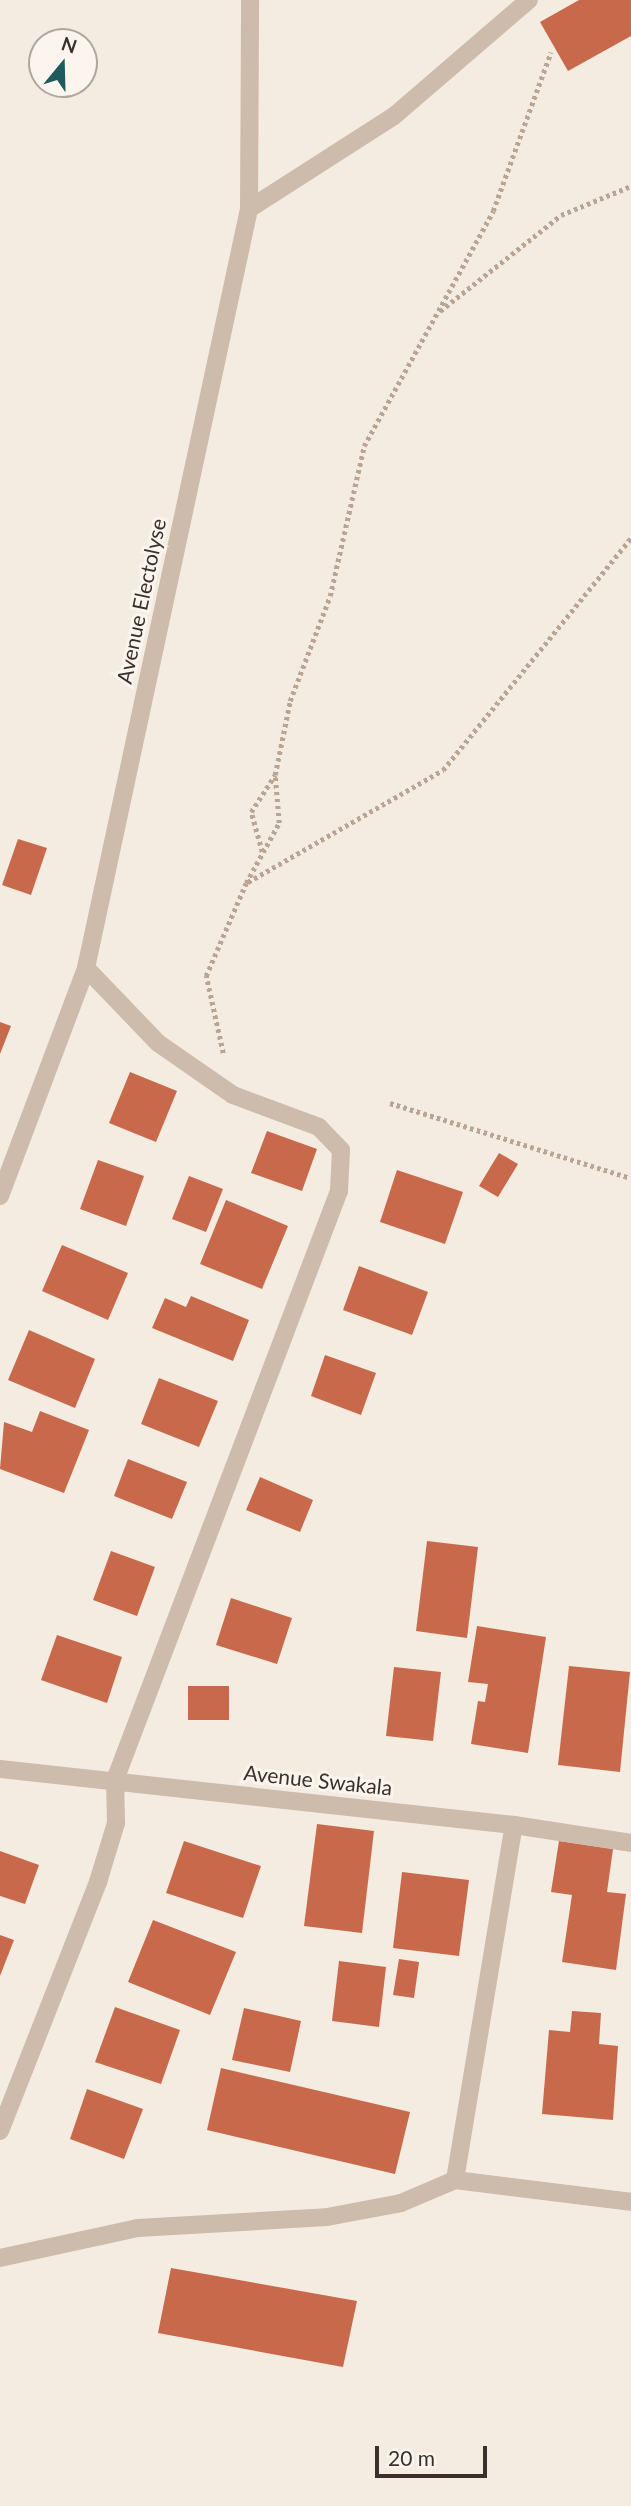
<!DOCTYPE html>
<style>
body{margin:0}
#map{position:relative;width:631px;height:2506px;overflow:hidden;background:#f4ebe1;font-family:Lato,sans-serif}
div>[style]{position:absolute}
.building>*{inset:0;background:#c8694b}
.path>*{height:4.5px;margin-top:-2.25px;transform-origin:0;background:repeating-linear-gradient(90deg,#b9a596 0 3.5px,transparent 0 7px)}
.minor>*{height:18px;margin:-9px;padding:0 9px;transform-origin:9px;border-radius:9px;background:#cdbbac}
span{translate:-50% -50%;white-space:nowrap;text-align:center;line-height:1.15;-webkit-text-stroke:6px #fbf5ee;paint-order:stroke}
.street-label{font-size:21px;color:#3b302b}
.north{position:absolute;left:28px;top:28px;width:70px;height:70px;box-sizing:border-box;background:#fbf5ee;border:2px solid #aea6a0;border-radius:50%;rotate:19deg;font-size:19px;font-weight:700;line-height:28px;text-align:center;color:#3b302b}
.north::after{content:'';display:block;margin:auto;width:24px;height:32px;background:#1f5a5e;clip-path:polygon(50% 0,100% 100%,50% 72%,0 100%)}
.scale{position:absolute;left:375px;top:2446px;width:112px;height:32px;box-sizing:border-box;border:4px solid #3b302b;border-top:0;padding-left:9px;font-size:21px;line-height:24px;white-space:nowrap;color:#3b302b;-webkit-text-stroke:5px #fbf5ee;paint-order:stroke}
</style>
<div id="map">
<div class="building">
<div style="clip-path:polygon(579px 0,631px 0,631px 36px,568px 71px,540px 22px)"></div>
<div style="clip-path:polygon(18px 839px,47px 848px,31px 895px,2px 885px)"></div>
<div style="clip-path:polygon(0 1022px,11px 1026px,0 1054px)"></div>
<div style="clip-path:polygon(130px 1072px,177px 1091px,156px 1142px,109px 1123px)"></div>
<div style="clip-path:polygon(267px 1131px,317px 1149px,302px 1191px,251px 1173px)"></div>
<div style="clip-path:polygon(499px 1153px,518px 1164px,498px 1197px,479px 1186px)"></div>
<div style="clip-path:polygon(98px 1160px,144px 1176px,126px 1226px,80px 1209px)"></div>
<div style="clip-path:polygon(397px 1170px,463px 1192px,445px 1244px,380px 1222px)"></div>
<div style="clip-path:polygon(189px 1176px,223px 1189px,206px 1232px,172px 1219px)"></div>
<div style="clip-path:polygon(226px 1200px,288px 1226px,262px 1289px,200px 1264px)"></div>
<div style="clip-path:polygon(62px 1245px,128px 1273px,108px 1320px,42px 1291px)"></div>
<div style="clip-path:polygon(359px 1266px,428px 1292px,412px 1335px,343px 1310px)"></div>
<div style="clip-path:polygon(191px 1296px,249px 1320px,233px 1361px,152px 1328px,165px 1298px,186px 1307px)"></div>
<div style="clip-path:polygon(29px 1330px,95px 1359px,75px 1408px,8px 1380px)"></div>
<div style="clip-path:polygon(325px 1355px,376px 1373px,361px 1415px,311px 1396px)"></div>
<div style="clip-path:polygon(159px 1378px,218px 1401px,199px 1447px,141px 1424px)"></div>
<div style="clip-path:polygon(40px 1411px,89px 1430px,64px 1493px,0 1469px,4px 1422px,32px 1432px)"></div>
<div style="clip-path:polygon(128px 1459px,187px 1482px,172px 1519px,114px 1496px)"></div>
<div style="clip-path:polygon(260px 1477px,313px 1500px,300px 1532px,246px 1510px)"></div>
<div style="clip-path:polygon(427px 1541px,478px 1547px,467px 1638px,416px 1631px)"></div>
<div style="clip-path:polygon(111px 1551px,155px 1567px,137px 1616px,93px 1600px)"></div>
<div style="clip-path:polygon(231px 1598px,292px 1618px,277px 1664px,216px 1645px)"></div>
<div style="clip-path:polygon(477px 1626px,546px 1637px,528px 1753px,471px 1744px,478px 1701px,485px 1702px,488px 1684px,468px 1682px)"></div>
<div style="clip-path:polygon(57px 1635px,122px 1657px,107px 1703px,41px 1680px)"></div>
<div style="clip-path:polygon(569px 1666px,630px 1672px,620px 1772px,558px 1765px)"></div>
<div style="clip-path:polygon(394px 1667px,441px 1672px,433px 1741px,386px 1736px)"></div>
<div style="clip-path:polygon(188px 1686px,229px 1686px,229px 1720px,188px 1720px)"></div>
<div style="clip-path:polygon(317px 1824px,374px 1831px,362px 1933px,304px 1926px)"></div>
<div style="clip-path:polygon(184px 1841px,261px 1866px,243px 1918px,166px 1893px)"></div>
<div style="clip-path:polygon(559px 1841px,613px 1849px,607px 1892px,626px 1894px,616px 1970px,562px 1962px,572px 1895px,551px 1892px)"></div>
<div style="clip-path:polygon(0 1851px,39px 1865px,25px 1904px,0 1896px)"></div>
<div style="clip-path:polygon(402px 1872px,469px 1880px,459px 1956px,393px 1948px)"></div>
<div style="clip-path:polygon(153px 1920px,236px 1952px,210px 2015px,128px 1982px)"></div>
<div style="clip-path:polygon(0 1935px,14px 1940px,0 1976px)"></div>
<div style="clip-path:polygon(399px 1959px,419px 1962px,414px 1998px,393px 1995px)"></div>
<div style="clip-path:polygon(339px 1961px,386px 1967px,379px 2027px,332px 2021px)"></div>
<div style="clip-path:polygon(115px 2007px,180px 2030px,161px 2084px,95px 2062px)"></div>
<div style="clip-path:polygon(244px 2008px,301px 2021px,290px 2072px,232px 2060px)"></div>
<div style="clip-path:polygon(572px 2011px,601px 2013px,599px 2044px,618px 2046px,613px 2120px,542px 2114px,549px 2030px,570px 2032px)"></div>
<div style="clip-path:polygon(221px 2068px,410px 2112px,395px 2174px,207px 2130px)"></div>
<div style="clip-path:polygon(87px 2089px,143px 2109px,124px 2159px,70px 2139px)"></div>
<div style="clip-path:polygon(171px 2268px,357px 2301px,343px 2367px,158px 2333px)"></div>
</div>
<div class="path">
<div style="left:440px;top:311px;width:154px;rotate:-38.4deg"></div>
<div style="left:561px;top:215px;width:76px;rotate:-22.5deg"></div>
<div style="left:262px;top:852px;width:41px;rotate:-105.4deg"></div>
<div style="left:251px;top:812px;width:44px;rotate:-57deg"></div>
<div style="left:248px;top:882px;width:225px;rotate:-29.9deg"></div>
<div style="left:443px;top:770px;width:299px;rotate:-51deg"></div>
<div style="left:223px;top:1053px;width:79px;rotate:-102.4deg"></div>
<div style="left:206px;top:976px;width:101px;rotate:-66.7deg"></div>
<div style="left:246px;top:883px;width:68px;rotate:-61.2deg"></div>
<div style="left:279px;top:823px;width:48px;rotate:-94.8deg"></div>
<div style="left:275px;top:775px;width:76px;rotate:-78.5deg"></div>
<div style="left:290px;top:701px;width:112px;rotate:-69.1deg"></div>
<div style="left:330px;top:596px;width:154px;rotate:-77.2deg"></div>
<div style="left:364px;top:446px;width:268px;rotate:-61.2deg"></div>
<div style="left:493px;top:211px;width:169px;rotate:-70deg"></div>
<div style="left:390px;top:1103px;width:252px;rotate:17.3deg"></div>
</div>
<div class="minor">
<div style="left:249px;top:209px;width:172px;rotate:-32.7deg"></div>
<div style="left:394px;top:116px;width:178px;rotate:-40.7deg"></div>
<div style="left:0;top:1196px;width:244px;rotate:-69.3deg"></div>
<div style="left:86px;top:968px;width:776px;rotate:-77.88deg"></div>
<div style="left:249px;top:209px;width:209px;rotate:-89.7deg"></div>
<div style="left:0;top:1769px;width:517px;rotate:6.22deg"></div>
<div style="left:514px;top:1825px;width:118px;rotate:8.7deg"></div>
<div style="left:0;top:2131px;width:268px;rotate:-68.5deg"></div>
<div style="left:98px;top:1882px;width:62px;rotate:-73deg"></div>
<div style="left:116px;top:1823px;width:43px;rotate:-91.3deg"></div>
<div style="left:115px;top:1780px;width:630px;rotate:-69.18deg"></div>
<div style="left:339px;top:1191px;width:41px;rotate:-87.2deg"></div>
<div style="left:341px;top:1150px;width:32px;rotate:-134deg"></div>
<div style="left:319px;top:1127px;width:92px;rotate:-159.6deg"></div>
<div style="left:233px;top:1095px;width:91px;rotate:-145.3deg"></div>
<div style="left:158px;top:1043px;width:104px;rotate:-133.8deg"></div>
<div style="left:455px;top:2180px;width:360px;rotate:-80.6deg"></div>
<div style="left:0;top:2258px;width:141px;rotate:-12.3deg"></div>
<div style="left:138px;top:2228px;width:189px;rotate:-3.3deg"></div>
<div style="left:327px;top:2217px;width:75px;rotate:-10.7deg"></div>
<div style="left:401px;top:2203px;width:59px;rotate:-23.1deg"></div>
<div style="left:455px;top:2180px;width:177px;rotate:7.1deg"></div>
</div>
<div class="street-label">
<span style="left:141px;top:601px;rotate:-78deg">Avenue Electolyse</span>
<span style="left:318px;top:1780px;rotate:6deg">Avenue Swakala</span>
</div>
<div class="north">N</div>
<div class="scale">20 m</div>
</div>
